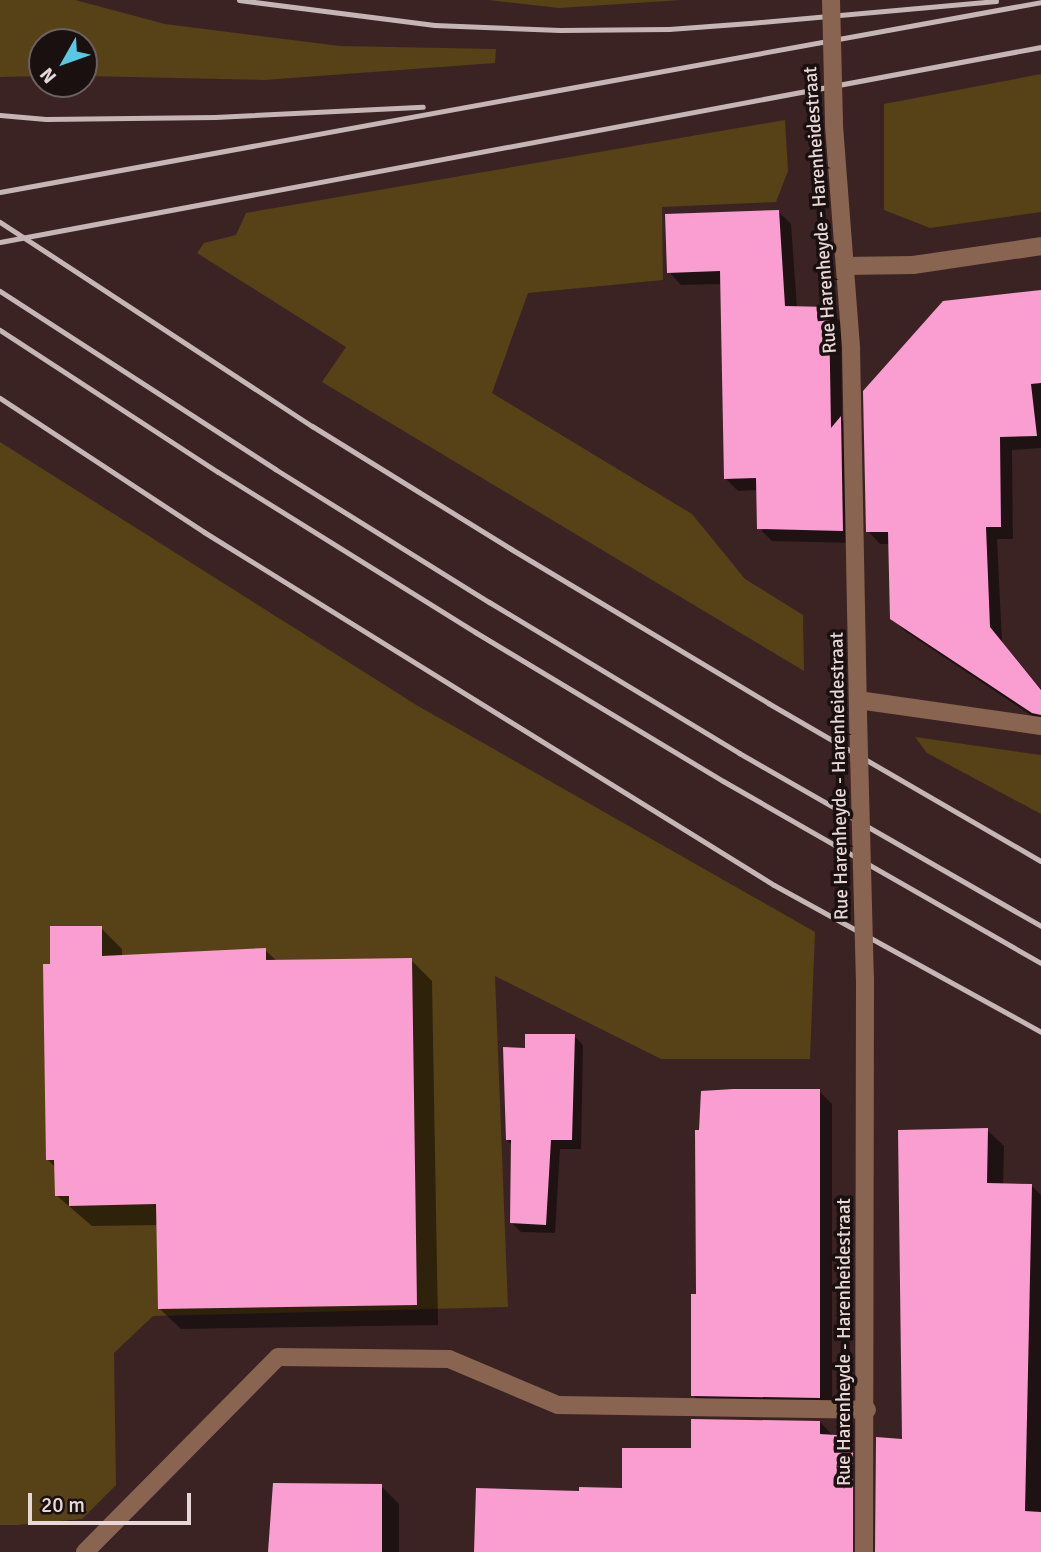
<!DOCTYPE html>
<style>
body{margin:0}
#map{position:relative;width:1041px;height:1552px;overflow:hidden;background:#3b2324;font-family:Signika,sans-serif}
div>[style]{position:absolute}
.green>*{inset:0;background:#574116}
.shadow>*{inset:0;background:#0007}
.building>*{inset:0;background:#fa9dd1}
.minor>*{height:18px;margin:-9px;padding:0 9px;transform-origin:9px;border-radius:9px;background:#896450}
.rail>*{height:5px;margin:-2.5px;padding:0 2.5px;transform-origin:2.5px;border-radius:2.5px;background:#c6b5b5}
.minor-bridge>*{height:18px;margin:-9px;padding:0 9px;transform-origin:9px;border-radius:9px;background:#896450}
span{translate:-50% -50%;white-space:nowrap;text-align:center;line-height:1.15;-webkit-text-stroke:7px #1b1010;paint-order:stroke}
.street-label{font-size:19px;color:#e7d7d7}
.north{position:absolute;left:28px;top:28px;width:70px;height:70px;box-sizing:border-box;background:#1b1010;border:2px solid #6d6060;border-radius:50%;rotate:230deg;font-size:19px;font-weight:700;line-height:28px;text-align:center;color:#e7d7d7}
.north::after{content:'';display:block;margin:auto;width:24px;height:32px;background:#59c8e5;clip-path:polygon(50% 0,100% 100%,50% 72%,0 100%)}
.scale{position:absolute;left:28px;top:1493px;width:163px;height:32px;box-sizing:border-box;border:4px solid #e7d7d7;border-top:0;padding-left:9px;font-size:21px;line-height:24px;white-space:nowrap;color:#e7d7d7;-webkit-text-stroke:5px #1b1010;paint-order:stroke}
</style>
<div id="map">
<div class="green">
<div style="clip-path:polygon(0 0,75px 0,165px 24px,340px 46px,496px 49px,495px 63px,264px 80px,84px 76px,84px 42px,42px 42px,42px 76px,0 77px)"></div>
<div style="clip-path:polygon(488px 0,682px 0,559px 8px)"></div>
<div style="clip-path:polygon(1041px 74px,1041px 212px,930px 228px,884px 210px,884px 104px)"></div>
<div style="clip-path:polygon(785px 120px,788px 171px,776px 202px,662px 207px,663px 280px,528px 293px,492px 393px,692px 514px,745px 579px,803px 615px,804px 671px,322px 382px,346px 347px,197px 253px,204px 243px,236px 235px,246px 213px)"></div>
<div style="clip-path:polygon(0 442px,418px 706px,815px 932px,810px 1059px,661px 1059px,495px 976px,508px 1307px,153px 1316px,114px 1353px,116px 1485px,82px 1519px,17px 1525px,0 1525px)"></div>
<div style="clip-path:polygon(915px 737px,1041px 755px,1041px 814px,927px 753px)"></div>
</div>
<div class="shadow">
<div style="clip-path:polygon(778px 211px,791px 224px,797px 308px,828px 309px,841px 322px,842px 420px,853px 431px,855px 543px,772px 541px,759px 528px,758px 490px,738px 491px,725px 478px,722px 284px,681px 285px,669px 272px)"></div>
<div style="clip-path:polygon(1041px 292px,1041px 448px,1012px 450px,1013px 539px,997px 539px,1002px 642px,1041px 689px,1041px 722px,905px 631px,892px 618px,890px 544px,880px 544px,868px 531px)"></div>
<div style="clip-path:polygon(101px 928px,122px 949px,122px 957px,265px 950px,278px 962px,411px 960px,432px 981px,438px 1325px,181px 1329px,160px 1309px,159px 1225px,92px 1226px,56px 1195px,56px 1168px,48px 1160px,52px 965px)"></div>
<div style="clip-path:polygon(574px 1036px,583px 1045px,581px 1149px,560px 1149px,555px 1233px,521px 1232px,512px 1223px,512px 1145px,507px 1140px,527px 1050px)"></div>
<div style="clip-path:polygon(819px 1091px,832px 1104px,832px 1410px,705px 1408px,693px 1395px,698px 1295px)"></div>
<div style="clip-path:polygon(987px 1130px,1004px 1146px,1003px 1185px,1031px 1185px,1041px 1195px,1041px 1552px,901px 1552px)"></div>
<div style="clip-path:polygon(820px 1422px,844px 1447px,841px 1552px,476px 1552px,580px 1492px,624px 1490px,693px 1450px)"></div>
<div style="clip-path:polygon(381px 1486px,399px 1504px,399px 1552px,270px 1552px)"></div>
</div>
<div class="building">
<div style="clip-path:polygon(779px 210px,785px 306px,829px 307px,831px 428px,841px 416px,843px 531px,757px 529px,756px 478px,724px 479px,720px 271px,667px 273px,665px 214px)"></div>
<div style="clip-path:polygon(1041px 290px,1041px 383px,1031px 384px,1037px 436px,1000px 437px,1001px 527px,986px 527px,990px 627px,1041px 690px,1041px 715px,1032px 713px,890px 619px,888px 532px,866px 532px,863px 391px,943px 301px)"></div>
<div style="clip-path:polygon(50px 926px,102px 926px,102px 956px,266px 948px,266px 960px,412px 958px,417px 1305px,158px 1309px,156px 1204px,69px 1206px,69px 1196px,55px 1196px,54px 1160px,46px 1160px,43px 964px,50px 964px)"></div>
<div style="clip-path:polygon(525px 1034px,575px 1034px,572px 1140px,551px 1140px,546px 1225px,510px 1223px,511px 1140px,506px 1140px,503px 1047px,525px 1048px)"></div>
<div style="clip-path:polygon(733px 1089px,820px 1089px,820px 1398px,691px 1396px,691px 1294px,696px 1294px,695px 1130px,699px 1130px,701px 1091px)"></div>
<div style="clip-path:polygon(988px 1128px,987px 1183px,1032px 1184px,1025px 1511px,1041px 1512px,1041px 1552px,875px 1552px,876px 1437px,902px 1439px,898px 1130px)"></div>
<div style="clip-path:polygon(691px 1419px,820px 1421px,820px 1434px,853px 1436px,853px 1552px,474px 1552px,476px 1488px,579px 1491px,579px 1487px,622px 1488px,622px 1448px,691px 1448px)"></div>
<div style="clip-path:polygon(273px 1483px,382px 1484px,382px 1552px,268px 1552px)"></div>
</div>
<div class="minor">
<div style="left:834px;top:126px;width:223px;rotate:85.6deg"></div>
<div style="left:851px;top:348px;width:367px;rotate:88.9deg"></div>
<div style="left:845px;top:266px;width:68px;rotate:-0.8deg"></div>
<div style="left:913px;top:265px;width:129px;rotate:-8.4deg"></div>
<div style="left:858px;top:700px;width:185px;rotate:8.1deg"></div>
<div style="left:85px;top:1552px;width:274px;rotate:-45.3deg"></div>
<div style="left:278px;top:1357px;width:171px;rotate:0.7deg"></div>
<div style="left:449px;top:1359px;width:118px;rotate:22.9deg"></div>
<div style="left:558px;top:1405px;width:309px;rotate:0.9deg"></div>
<div style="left:864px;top:1552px;width:573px;rotate:-89.9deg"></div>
</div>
<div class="rail">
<div style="left:239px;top:0;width:197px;rotate:7.3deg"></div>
<div style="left:434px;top:25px;width:126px;rotate:2.3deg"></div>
<div style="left:560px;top:30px;width:109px;rotate:-0.5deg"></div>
<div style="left:669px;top:29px;width:81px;rotate:-4.2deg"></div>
<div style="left:750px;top:23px;width:247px;rotate:-5.1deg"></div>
<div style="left:0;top:115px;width:46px;rotate:5deg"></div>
<div style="left:46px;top:119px;width:169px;rotate:-0.7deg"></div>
<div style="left:215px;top:117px;width:208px;rotate:-2.8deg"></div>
<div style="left:0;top:192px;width:1058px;rotate:-10.34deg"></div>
<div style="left:0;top:222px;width:373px;rotate:33.2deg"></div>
<div style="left:312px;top:426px;width:234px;rotate:31.7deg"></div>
<div style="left:511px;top:549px;width:300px;rotate:30.9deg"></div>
<div style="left:768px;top:703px;width:315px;rotate:30.1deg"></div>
<div style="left:0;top:242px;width:1059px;rotate:-10.61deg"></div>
<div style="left:0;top:291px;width:328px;rotate:32.9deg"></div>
<div style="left:275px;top:469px;width:252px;rotate:31.9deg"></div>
<div style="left:489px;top:602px;width:292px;rotate:31.1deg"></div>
<div style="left:739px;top:753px;width:348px;rotate:29.8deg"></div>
<div style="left:0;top:330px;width:260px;rotate:33.1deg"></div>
<div style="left:218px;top:472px;width:303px;rotate:31.9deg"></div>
<div style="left:475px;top:632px;width:289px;rotate:31deg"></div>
<div style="left:723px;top:781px;width:366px;rotate:29.8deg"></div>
<div style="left:0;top:398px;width:244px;rotate:33.3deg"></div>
<div style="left:204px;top:532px;width:670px;rotate:31.77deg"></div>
<div style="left:774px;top:885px;width:305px;rotate:28.8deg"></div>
</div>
<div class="minor-bridge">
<div style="left:831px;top:0;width:126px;rotate:88.6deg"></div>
<div style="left:858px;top:715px;width:264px;rotate:88.5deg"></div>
</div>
<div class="street-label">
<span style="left:821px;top:210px;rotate:-94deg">Rue Harenheyde - Harenheidestraat</span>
<span style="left:840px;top:776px;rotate:-91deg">Rue Harenheyde - Harenheidestraat</span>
<span style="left:845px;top:1342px;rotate:-90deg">Rue Harenheyde - Harenheidestraat</span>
</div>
<div class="north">N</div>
<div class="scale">20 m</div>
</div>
